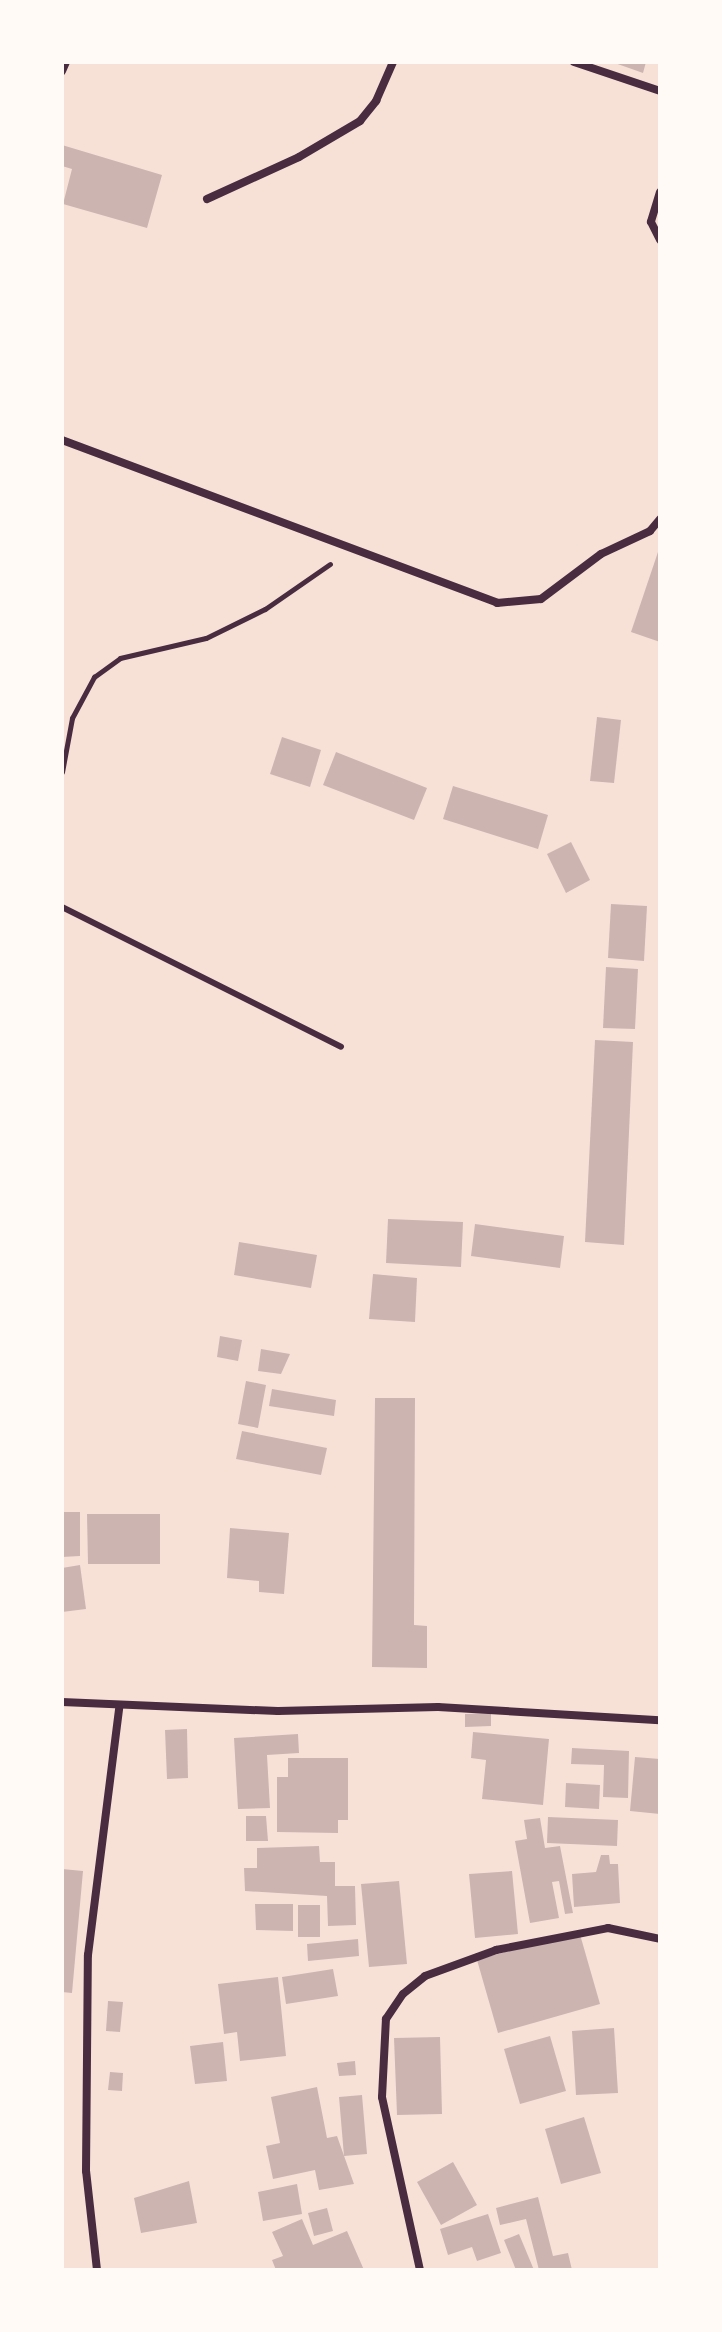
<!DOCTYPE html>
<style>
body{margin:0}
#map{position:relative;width:722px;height:2332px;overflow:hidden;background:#f7e1d7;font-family:"Noto Sans",sans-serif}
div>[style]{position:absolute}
.building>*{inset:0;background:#ccb4b1}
.path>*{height:5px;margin:-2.5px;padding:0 2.5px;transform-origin:2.5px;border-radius:2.5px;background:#4a2c40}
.service>*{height:6px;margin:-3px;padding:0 3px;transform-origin:3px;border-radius:3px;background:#4a2c40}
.minor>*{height:8px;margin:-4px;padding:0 4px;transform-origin:4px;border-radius:4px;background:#4a2c40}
span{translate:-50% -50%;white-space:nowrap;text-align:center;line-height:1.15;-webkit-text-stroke:8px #fffaf5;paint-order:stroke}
.frame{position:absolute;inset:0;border:64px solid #fffaf5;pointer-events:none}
</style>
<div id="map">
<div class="building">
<div style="clip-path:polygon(612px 62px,646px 62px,643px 73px)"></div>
<div style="clip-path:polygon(62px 145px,162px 175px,147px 228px,63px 204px,72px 169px,62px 166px)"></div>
<div style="clip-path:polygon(659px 549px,660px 549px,660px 642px,631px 632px)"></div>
<div style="clip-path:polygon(597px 717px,621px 720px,614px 783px,590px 781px)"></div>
<div style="clip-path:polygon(282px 737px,321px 750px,310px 787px,270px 774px)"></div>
<div style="clip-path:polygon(336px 752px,427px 788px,414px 820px,323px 785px)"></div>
<div style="clip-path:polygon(453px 786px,548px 815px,538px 849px,443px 819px)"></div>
<div style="clip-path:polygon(571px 842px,590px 880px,566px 893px,547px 854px)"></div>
<div style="clip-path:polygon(611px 904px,647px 906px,644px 961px,608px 958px)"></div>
<div style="clip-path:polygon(606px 967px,638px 969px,635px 1029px,603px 1028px)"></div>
<div style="clip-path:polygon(595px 1040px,633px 1042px,624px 1245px,585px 1242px)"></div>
<div style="clip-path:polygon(388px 1219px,463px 1222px,461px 1267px,386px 1263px)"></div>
<div style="clip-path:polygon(475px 1224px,564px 1236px,560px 1268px,471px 1256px)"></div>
<div style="clip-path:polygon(239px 1242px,317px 1255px,311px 1288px,234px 1275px)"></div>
<div style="clip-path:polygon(373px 1274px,417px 1278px,415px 1322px,369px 1319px)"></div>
<div style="clip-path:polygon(220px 1336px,242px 1340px,238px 1361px,217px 1357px)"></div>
<div style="clip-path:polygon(261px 1349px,290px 1354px,281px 1374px,258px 1371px)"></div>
<div style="clip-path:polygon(246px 1381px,266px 1385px,258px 1428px,238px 1424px)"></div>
<div style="clip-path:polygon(272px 1389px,336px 1400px,334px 1416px,269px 1406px)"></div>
<div style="clip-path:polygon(375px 1398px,415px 1398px,414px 1625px,427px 1626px,427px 1668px,372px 1667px)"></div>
<div style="clip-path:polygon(242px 1431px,327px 1448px,321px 1475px,236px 1459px)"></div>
<div style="clip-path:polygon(62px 1512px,80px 1512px,80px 1556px,62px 1557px)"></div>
<div style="clip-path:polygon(87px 1514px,160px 1514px,160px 1564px,88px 1564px)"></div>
<div style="clip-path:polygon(230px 1528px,289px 1533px,284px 1594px,259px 1592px,259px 1581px,227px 1578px)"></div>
<div style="clip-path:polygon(80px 1565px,86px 1609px,62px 1612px,62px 1568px)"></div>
<div style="clip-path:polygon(491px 1713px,491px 1726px,465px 1727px,465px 1714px)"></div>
<div style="clip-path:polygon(187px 1729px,188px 1778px,167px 1779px,165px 1730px)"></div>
<div style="clip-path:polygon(473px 1732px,549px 1739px,543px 1805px,482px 1799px,486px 1760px,471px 1758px)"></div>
<div style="clip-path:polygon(298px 1734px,299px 1753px,267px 1755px,270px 1808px,238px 1809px,234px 1738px)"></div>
<div style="clip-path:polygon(572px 1748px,629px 1751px,628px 1798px,603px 1797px,604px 1765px,571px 1764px)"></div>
<div style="clip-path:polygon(635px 1757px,660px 1759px,660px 1814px,630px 1811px)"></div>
<div style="clip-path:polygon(288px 1758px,348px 1758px,348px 1820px,338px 1820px,338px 1833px,277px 1832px,277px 1777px,288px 1777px)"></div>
<div style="clip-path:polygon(566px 1783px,600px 1785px,599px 1809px,565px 1807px)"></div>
<div style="clip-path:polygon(246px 1816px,266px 1816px,268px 1841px,246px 1841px)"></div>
<div style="clip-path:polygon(548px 1817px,618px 1820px,617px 1846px,547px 1843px)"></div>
<div style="clip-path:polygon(540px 1818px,545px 1848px,560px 1846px,573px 1913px,565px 1914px,559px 1881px,552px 1882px,559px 1918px,530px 1923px,515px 1841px,527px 1839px,524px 1820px)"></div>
<div style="clip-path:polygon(319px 1846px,320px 1862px,335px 1862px,335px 1886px,355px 1886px,356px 1925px,328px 1926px,327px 1896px,245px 1891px,244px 1868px,257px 1868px,257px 1848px)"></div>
<div style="clip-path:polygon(601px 1855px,609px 1855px,610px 1864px,618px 1864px,620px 1903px,574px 1907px,572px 1874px,596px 1872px)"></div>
<div style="clip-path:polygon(62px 1869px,83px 1871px,72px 1993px,62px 1992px)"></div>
<div style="clip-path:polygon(512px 1871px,518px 1934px,475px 1938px,469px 1874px)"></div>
<div style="clip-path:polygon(399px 1881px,407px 1964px,369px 1967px,361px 1884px)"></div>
<div style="clip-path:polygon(255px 1904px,293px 1904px,293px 1931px,256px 1930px)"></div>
<div style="clip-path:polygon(298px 1905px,320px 1905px,320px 1937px,298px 1937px)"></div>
<div style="clip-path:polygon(579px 1931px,600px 2004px,498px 2033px,477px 1960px)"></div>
<div style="clip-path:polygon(358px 1939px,359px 1956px,308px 1961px,307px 1944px)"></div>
<div style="clip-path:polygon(333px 1969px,338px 1996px,286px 2004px,282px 1977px)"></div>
<div style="clip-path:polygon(278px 1977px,286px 2056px,240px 2061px,237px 2032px,224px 2034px,218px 1984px)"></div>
<div style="clip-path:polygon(108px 2001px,123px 2002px,120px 2032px,106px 2031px)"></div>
<div style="clip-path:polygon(614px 2028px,618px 2093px,576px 2095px,572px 2031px)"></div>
<div style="clip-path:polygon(550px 2036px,566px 2091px,520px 2104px,504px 2049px)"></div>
<div style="clip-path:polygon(440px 2037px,442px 2114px,397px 2115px,394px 2038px)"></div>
<div style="clip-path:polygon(223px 2042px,227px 2081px,195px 2084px,190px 2046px)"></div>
<div style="clip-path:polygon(355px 2061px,356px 2075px,339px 2076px,337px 2063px)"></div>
<div style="clip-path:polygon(110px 2072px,123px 2073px,122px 2091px,108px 2090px)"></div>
<div style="clip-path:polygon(317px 2087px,327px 2138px,337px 2136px,354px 2184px,319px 2190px,315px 2170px,273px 2179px,266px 2146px,280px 2143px,271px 2097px)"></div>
<div style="clip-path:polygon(362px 2095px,367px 2154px,344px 2156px,339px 2097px)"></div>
<div style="clip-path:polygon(584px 2117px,601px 2173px,561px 2184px,545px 2129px)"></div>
<div style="clip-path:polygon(453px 2162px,477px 2205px,441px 2225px,417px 2182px)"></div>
<div style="clip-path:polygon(189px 2181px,197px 2223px,141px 2233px,134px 2198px)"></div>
<div style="clip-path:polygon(297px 2184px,302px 2214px,263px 2221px,258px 2192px)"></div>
<div style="clip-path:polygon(538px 2197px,553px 2256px,568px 2253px,572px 2270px,539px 2270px,526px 2219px,500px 2225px,496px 2208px)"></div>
<div style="clip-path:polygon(327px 2208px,333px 2231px,314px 2236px,308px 2213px)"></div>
<div style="clip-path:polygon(488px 2214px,501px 2253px,477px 2261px,472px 2247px,448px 2255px,440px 2229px)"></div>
<div style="clip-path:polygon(302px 2219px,313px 2245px,347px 2231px,364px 2270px,276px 2270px,272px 2260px,283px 2256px,272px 2232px)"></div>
<div style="clip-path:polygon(519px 2234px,534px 2270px,516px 2270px,504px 2240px)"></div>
</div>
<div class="path">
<div style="left:62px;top:772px;width:55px;rotate:-79.5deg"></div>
<div style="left:72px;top:718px;width:47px;rotate:-61.8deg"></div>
<div style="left:94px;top:677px;width:32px;rotate:-36deg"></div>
<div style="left:120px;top:658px;width:88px;rotate:-13.1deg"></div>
<div style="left:206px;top:638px;width:66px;rotate:-26.2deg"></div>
<div style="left:265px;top:609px;width:79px;rotate:-34.7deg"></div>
</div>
<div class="service">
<div style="left:62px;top:907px;width:312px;rotate:26.6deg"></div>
</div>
<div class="minor">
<div style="left:574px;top:62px;width:91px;rotate:18.6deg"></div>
<div style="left:62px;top:71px;width:10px;rotate:-66deg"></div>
<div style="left:660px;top:192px;width:31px;rotate:107deg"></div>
<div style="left:651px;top:222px;width:20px;rotate:63deg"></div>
<div style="left:207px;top:199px;width:101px;rotate:-24.5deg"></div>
<div style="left:299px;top:157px;width:71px;rotate:-30.5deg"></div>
<div style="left:360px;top:121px;width:26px;rotate:-51deg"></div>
<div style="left:376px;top:101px;width:43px;rotate:-66.4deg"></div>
<div style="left:62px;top:440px;width:465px;rotate:20.5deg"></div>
<div style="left:497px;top:603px;width:44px;rotate:-5.2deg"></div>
<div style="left:541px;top:599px;width:75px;rotate:-36.9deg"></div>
<div style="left:601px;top:554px;width:54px;rotate:-25.1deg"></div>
<div style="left:650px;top:531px;width:16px;rotate:-50deg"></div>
<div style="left:62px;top:1702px;width:216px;rotate:2.4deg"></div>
<div style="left:278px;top:1711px;width:160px;rotate:-1.4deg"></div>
<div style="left:438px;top:1707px;width:222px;rotate:3.4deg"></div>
<div style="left:97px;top:2270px;width:100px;rotate:-96.3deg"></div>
<div style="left:86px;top:2171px;width:216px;rotate:-89.5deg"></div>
<div style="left:88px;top:1955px;width:249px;rotate:-82.8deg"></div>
<div style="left:420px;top:2270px;width:177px;rotate:-102.4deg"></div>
<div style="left:382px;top:2097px;width:78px;rotate:-87.1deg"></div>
<div style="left:386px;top:2019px;width:30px;rotate:-56deg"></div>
<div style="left:403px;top:1994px;width:28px;rotate:-39deg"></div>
<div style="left:425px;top:1976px;width:76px;rotate:-20.1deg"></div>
<div style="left:496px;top:1950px;width:114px;rotate:-11.1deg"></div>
<div style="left:608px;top:1928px;width:53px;rotate:11.9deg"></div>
</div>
<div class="frame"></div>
</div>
